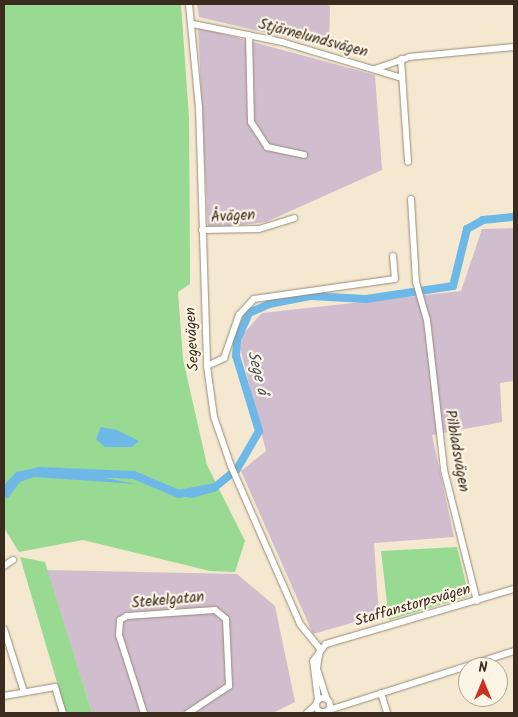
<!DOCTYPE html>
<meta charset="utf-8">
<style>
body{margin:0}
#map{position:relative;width:518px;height:717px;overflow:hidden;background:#f4e9d0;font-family:Kalam,sans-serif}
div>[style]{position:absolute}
.industrial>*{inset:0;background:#d0bdce}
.green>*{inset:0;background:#98da91}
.water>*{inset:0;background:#6eb8e7}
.river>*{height:8px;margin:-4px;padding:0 4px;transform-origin:4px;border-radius:4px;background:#6eb8e7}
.roads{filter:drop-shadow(0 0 1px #988a77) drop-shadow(0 0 1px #988a77)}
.minor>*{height:6px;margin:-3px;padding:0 3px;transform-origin:3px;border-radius:3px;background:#fff}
.minor>.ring{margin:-3px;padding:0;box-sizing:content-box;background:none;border:6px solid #fff;border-radius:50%}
span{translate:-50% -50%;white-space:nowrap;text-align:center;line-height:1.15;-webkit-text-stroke:4.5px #fcf5e5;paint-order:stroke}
.street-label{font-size:15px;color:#3b2a1e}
.water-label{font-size:16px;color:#4a555a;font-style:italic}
.frame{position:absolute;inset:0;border:5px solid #3b2a1e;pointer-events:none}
.north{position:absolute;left:458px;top:657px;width:50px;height:50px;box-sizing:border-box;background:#fcf5e5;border:1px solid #afa495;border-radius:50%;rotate:0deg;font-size:14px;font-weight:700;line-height:20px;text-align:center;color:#3b2a1e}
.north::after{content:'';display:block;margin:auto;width:18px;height:22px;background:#c8321e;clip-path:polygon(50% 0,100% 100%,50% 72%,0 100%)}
</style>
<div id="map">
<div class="industrial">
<div style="clip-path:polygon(197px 4px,325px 4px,330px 6px,329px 48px,199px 17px)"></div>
<div style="clip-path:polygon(198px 27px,375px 75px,382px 170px,266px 222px,208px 229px)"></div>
<div style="clip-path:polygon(514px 228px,514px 381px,500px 383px,502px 422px,432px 435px,454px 537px,374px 543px,379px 615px,313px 634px,241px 471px,266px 451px,240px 348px,243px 334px,262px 313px,461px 291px,482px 229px)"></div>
<div style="clip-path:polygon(47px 570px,237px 574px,275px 606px,295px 702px,273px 713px,92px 713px)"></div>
</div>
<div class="green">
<div style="clip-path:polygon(4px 4px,181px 4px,189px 118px,190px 258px,190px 284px,178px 292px,183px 359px,207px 465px,245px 541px,235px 572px,210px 571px,83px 540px,19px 552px,4px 528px)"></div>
<div style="clip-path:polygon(457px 547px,469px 596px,389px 620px,381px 551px)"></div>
<div style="clip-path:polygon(20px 557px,45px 562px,92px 713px,66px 713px)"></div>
</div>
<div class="water">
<div style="clip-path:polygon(101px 427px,117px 430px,139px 441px,132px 447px,105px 447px,96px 439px)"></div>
<div style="clip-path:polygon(33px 473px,89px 475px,137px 484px,34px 477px,20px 482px,7px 499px,4px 496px,18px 478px)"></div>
<div style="clip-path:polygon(218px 487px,217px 491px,192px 498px,164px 493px,191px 496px)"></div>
</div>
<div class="river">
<div style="left:4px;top:491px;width:21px;rotate:-47deg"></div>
<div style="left:18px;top:476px;width:23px;rotate:-13deg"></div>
<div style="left:40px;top:471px;width:94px;rotate:2.4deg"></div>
<div style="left:134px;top:475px;width:49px;rotate:22.9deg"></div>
<div style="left:179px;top:494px;width:37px;rotate:-11deg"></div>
<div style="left:215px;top:487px;width:28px;rotate:-39deg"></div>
<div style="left:237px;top:469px;width:44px;rotate:-59.9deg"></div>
<div style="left:259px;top:431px;width:78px;rotate:-107deg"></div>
<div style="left:236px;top:356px;width:16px;rotate:-86deg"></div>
<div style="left:237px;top:340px;width:30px;rotate:-66deg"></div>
<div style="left:249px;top:313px;width:22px;rotate:-24deg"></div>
<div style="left:269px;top:304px;width:43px;rotate:-10.8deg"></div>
<div style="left:311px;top:296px;width:55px;rotate:3.1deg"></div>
<div style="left:366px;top:299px;width:88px;rotate:-8.5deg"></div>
<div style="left:453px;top:286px;width:59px;rotate:-76.2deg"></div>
<div style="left:467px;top:229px;width:18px;rotate:-29deg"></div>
<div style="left:483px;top:220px;width:31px;rotate:-6deg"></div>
</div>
<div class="roads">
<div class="minor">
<div style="left:189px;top:4px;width:103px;rotate:84.5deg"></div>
<div style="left:199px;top:107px;width:259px;rotate:88.2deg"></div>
<div style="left:207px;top:366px;width:51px;rotate:82.2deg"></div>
<div style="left:214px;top:417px;width:52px;rotate:70.9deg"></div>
<div style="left:231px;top:466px;width:172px;rotate:66.4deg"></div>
<div style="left:300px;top:624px;width:32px;rotate:51deg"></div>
<div style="left:193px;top:24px;width:91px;rotate:11.4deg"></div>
<div style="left:282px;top:42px;width:125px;rotate:16.7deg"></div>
<div style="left:249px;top:35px;width:87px;rotate:88.7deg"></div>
<div style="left:251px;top:122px;width:30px;rotate:57deg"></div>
<div style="left:267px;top:147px;width:38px;rotate:12deg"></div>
<div style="left:401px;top:59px;width:103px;rotate:86.1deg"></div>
<div style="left:375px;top:69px;width:36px;rotate:-19deg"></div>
<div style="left:409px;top:57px;width:105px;rotate:-5.4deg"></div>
<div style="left:411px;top:199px;width:83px;rotate:86.6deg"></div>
<div style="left:416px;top:282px;width:40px;rotate:74deg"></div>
<div style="left:427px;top:320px;width:151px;rotate:83.5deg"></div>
<div style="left:444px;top:470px;width:135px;rotate:75.9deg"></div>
<div style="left:202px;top:230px;width:57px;rotate:-1deg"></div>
<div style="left:259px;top:229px;width:37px;rotate:-17deg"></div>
<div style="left:207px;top:366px;width:19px;rotate:-25deg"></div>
<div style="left:224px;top:358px;width:46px;rotate:-70.8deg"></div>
<div style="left:239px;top:315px;width:22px;rotate:-47deg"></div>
<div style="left:254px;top:299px;width:142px;rotate:-8.1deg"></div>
<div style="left:395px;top:279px;width:23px;rotate:-95deg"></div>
<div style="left:4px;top:566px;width:11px;rotate:-34deg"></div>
<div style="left:4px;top:629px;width:66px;rotate:72.4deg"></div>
<div style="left:320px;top:649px;width:20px;rotate:99deg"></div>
<div style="left:317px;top:669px;width:32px;rotate:72deg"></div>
<div style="left:381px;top:693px;width:21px;rotate:73deg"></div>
<div style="left:4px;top:696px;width:52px;rotate:-10deg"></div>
<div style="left:55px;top:687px;width:27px;rotate:73deg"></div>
<div class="ring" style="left:316px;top:698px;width:8px;height:8px"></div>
<div style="left:318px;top:700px;width:39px;rotate:-97deg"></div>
<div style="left:313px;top:661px;width:21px;rotate:-53deg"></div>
<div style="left:326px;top:644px;width:196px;rotate:-16.3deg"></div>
<div style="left:329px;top:710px;width:194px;rotate:-17.7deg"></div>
<div style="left:144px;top:713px;width:82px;rotate:-107.8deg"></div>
<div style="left:119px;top:635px;width:15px;rotate:-86deg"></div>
<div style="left:120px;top:620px;width:8px;rotate:-30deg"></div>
<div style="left:127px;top:616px;width:88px;rotate:-3.9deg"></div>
<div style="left:215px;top:610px;width:14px;rotate:39deg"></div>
<div style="left:226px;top:619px;width:67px;rotate:87.4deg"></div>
<div style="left:229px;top:686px;width:49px;rotate:146.6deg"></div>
<div style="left:307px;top:713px;width:12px;rotate:-42deg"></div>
</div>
</div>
<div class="street-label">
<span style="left:313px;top:39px;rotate:15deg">Stjärnelundsvägen</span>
<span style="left:233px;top:217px;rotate:-3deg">Åvägen</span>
<span style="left:193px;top:339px;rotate:-93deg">Segevägen</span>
<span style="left:456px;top:451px;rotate:80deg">Pilbladsvägen</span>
<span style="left:168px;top:601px;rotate:-5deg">Stekelgatan</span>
<span style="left:413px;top:606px;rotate:-16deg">Staffanstorpsvägen</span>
</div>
<div class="water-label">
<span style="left:257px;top:373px;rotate:76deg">Sege å</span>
</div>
<div class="frame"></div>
<div class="north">N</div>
</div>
